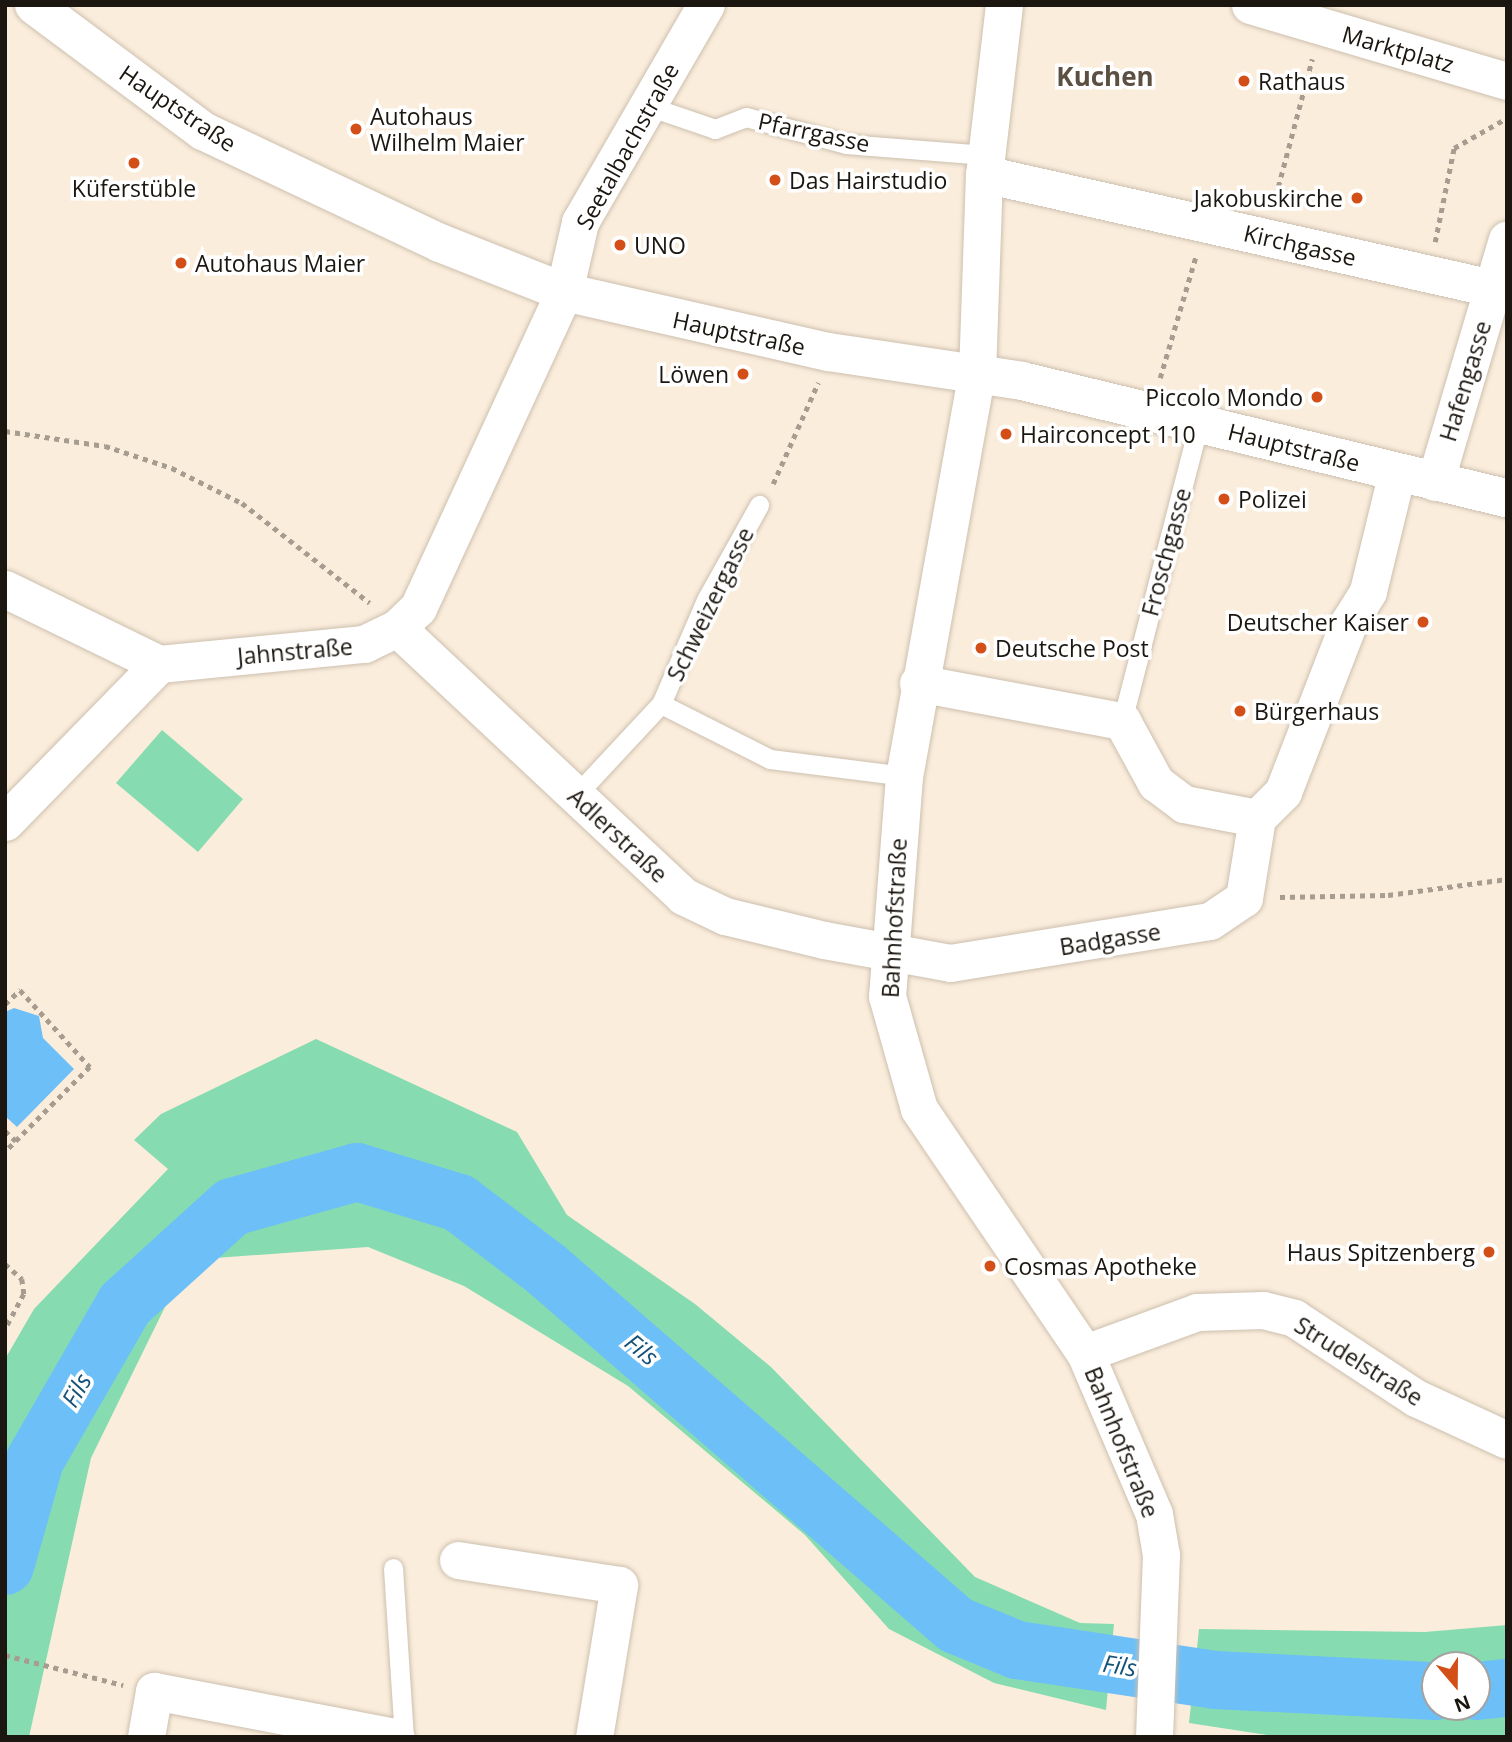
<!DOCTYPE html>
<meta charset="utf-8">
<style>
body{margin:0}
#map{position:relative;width:1512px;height:1742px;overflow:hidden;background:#fbeddc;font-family:"Open Sans",sans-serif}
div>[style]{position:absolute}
.green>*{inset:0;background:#86dcb0}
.water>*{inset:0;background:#6dbff8}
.river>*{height:58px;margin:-29px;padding:0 29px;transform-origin:29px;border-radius:29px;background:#6dbff8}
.path>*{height:4.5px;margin-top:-2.25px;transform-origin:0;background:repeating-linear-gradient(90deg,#a79c90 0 5px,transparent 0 10px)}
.roads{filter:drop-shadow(0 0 2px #cdc0af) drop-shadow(0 0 2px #cdc0af)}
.service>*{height:19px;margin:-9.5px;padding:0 9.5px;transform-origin:9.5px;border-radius:9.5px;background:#fff}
.minor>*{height:37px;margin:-18.5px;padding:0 18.5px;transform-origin:18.5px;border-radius:18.5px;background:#fff}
.primary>*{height:38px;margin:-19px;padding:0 19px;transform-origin:19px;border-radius:19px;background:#fff}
.dots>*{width:19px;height:19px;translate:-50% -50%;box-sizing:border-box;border:4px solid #fff;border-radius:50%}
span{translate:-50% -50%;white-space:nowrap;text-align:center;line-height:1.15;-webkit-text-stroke:7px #fff;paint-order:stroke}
.street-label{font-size:23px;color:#1b1610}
.poi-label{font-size:23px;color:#1b1610}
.left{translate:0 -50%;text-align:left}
.right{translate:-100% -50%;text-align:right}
.water-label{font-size:24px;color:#145277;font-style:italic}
.quarter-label{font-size:26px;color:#5b5041;font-weight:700}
.frame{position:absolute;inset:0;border:7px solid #1b1610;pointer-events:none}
.north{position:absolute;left:1421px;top:1651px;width:70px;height:70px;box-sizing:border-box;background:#fff;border:2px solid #a4a29f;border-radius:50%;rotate:160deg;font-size:19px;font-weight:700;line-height:28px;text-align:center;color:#1b1610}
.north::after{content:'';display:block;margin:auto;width:24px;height:32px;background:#d44e17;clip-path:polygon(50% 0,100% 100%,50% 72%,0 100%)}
</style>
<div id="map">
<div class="green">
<div style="clip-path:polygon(162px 730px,243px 799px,198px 852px,116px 783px)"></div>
<div style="clip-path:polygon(316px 1039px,517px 1132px,567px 1215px,695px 1304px,771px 1367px,975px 1577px,1080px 1623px,1114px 1624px,1106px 1710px,994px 1683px,889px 1629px,805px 1535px,628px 1386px,464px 1286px,368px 1247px,188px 1260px,91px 1458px,29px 1737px,5px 1737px,5px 1359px,34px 1309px,168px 1169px,134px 1140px,161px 1114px)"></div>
<div style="clip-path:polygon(evenodd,1507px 1625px,1507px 1737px,1280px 1737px,1189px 1723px,1199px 1629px,1425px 1632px,1507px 1625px,1435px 1665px,1477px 1665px,1477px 1707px,1435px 1707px,1435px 1665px)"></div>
</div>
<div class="water">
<div style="clip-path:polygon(14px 1008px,39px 1016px,43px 1038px,74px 1069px,17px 1127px,5px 1116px,5px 1012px)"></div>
</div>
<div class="river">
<div style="left:5px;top:1566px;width:110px;rotate:-74.2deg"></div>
<div style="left:35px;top:1460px;width:180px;rotate:-60deg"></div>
<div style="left:125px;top:1304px;width:144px;rotate:-42.2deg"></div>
<div style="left:232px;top:1207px;width:130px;rotate:-15.6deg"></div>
<div style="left:357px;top:1172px;width:107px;rotate:16.9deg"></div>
<div style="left:459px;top:1203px;width:109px;rotate:37.2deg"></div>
<div style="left:546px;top:1269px;width:543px;rotate:40.97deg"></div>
<div style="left:956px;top:1625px;width:66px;rotate:22.3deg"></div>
<div style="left:1017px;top:1650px;width:200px;rotate:8.6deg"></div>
<div style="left:1215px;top:1680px;width:220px;rotate:2.9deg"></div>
<div style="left:1477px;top:1691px;width:30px;rotate:-6deg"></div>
</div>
<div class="path">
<div style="left:1273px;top:206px;width:152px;rotate:-75.1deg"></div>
<div style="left:1435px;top:242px;width:96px;rotate:-78.6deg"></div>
<div style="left:1454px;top:148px;width:61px;rotate:-29.5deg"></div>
<div style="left:1160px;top:378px;width:127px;rotate:-73.6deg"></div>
<div style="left:5px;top:431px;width:101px;rotate:8.5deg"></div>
<div style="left:105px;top:446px;width:71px;rotate:18.2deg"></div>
<div style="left:172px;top:468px;width:78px;rotate:26.6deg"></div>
<div style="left:242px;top:503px;width:162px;rotate:38deg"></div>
<div style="left:773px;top:484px;width:111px;rotate:-66deg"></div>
<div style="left:1280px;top:897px;width:108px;rotate:-1.1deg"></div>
<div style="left:1388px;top:895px;width:120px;rotate:-7.7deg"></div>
<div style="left:5px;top:1004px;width:21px;rotate:-43deg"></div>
<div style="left:20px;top:990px;width:104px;rotate:47.7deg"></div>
<div style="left:90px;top:1067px;width:120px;rotate:135deg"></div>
<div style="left:5px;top:1131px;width:15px;rotate:42deg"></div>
<div style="left:5px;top:1264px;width:23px;rotate:41deg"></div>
<div style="left:22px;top:1279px;width:15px;rotate:82deg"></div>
<div style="left:24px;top:1294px;width:40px;rotate:118deg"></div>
<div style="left:5px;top:1655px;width:122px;rotate:14.3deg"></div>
</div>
<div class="roads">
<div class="service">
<div style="left:648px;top:106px;width:71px;rotate:18.9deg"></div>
<div style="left:715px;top:129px;width:33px;rotate:-21deg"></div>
<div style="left:746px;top:117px;width:104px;rotate:15.1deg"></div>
<div style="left:846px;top:144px;width:140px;rotate:4.5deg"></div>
<div style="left:661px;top:704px;width:122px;rotate:26.8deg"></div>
<div style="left:770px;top:759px;width:135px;rotate:7.2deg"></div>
<div style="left:1122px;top:721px;width:307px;rotate:-75.5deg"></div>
<div style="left:576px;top:795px;width:125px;rotate:-47deg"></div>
<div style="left:661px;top:704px;width:113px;rotate:-66.6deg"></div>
<div style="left:706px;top:600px;width:109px;rotate:-60.8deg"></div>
<div style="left:393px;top:1568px;width:169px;rotate:86.3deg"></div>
</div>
<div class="minor">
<div style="left:1004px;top:5px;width:170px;rotate:96.7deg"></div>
<div style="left:984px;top:174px;width:197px;rotate:92deg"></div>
<div style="left:977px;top:371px;width:412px;rotate:100.2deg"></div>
<div style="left:904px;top:776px;width:221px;rotate:94.4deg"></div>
<div style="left:887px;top:996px;width:117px;rotate:74.2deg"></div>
<div style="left:919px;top:1109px;width:295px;rotate:55.8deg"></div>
<div style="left:1085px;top:1353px;width:175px;rotate:66.8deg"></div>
<div style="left:1154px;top:1514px;width:42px;rotate:80.3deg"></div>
<div style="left:1161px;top:1555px;width:182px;rotate:92.2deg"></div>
<div style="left:1250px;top:5px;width:268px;rotate:16.5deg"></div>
<div style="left:984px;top:174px;width:521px;rotate:12.65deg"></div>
<div style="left:1435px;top:482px;width:253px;rotate:-73.5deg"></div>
<div style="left:5px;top:589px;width:171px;rotate:26deg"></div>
<div style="left:397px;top:628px;width:392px;rotate:43.1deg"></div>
<div style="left:683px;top:896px;width:47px;rotate:25.5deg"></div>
<div style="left:725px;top:916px;width:102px;rotate:13.6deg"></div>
<div style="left:824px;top:940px;width:128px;rotate:10.3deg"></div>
<div style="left:950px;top:963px;width:263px;rotate:-9.2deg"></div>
<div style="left:1210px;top:921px;width:41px;rotate:-34.1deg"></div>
<div style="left:1244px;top:898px;width:81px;rotate:-80.8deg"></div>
<div style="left:918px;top:683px;width:208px;rotate:10.6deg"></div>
<div style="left:1122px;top:721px;width:71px;rotate:61.3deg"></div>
<div style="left:1156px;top:783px;width:35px;rotate:37deg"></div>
<div style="left:1184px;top:804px;width:74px;rotate:10.9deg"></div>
<div style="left:1257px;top:818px;width:37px;rotate:-45deg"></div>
<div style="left:1283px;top:792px;width:182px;rotate:-68.8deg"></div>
<div style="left:1349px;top:622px;width:36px;rotate:-58deg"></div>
<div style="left:1368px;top:591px;width:122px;rotate:-76.3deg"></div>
<div style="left:5px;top:822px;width:221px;rotate:-45.7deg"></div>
<div style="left:159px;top:664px;width:206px;rotate:-5.6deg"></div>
<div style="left:364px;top:644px;width:37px;rotate:-26deg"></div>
<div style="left:397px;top:628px;width:29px;rotate:-44deg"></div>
<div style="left:418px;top:608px;width:348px;rotate:-65.2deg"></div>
<div style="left:564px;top:292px;width:72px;rotate:-77.1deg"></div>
<div style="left:580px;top:222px;width:251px;rotate:-59.9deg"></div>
<div style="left:1085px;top:1353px;width:119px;rotate:-20.1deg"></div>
<div style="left:1197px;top:1312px;width:66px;rotate:-1.7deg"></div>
<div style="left:1263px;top:1310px;width:32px;rotate:14deg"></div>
<div style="left:1294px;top:1318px;width:146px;rotate:33.3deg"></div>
<div style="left:1416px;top:1398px;width:100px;rotate:24.8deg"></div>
<div style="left:458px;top:1560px;width:163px;rotate:8.8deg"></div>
<div style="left:619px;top:1585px;width:154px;rotate:99.3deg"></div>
<div style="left:146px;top:1737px;width:47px;rotate:-80.1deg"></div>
<div style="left:154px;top:1691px;width:246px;rotate:10.8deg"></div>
</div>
<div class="primary">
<div style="left:34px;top:5px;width:211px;rotate:36.7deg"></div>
<div style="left:203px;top:131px;width:262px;rotate:25.3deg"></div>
<div style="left:440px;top:243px;width:133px;rotate:21.6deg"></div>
<div style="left:564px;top:292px;width:272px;rotate:12.8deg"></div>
<div style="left:829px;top:352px;width:195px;rotate:8.5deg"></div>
<div style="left:1022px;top:381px;width:499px;rotate:13.6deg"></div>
</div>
</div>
<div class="dots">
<div style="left:1244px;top:81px;background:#d44e17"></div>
<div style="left:356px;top:129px;background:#d44e17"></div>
<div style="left:134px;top:163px;background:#d44e17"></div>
<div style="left:775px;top:180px;background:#d44e17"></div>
<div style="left:1357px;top:198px;background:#d44e17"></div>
<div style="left:620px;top:245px;background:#d44e17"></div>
<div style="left:181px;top:263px;background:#d44e17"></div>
<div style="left:743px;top:374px;background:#d44e17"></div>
<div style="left:1317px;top:397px;background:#d44e17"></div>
<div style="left:1006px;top:434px;background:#d44e17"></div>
<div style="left:1224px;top:499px;background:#d44e17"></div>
<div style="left:1423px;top:622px;background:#d44e17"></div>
<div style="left:981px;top:648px;background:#d44e17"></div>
<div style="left:1240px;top:711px;background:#d44e17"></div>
<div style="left:1489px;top:1252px;background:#d44e17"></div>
<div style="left:990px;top:1266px;background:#d44e17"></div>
</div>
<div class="street-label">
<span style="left:1398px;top:49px;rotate:16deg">Marktplatz</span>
<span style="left:178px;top:108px;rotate:34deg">Hauptstraße</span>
<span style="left:814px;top:132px;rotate:12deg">Pfarrgasse</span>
<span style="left:627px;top:146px;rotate:-61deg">Seetalbachstraße</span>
<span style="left:1300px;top:245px;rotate:13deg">Kirchgasse</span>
<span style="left:739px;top:333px;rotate:12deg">Hauptstraße</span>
<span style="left:1465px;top:381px;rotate:-73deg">Hafengasse</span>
<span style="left:1294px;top:447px;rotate:14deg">Hauptstraße</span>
<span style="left:1166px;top:552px;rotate:-75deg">Froschgasse</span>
<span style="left:710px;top:604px;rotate:-64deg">Schweizergasse</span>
<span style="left:295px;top:651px;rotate:-5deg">Jahnstraße</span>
<span style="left:618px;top:835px;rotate:43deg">Adlerstraße</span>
<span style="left:894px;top:918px;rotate:-87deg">Bahnhofstraße</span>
<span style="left:1110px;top:939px;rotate:-9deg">Badgasse</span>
<span style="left:1359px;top:1361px;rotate:32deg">Strudelstraße</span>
<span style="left:1122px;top:1442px;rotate:68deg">Bahnhofstraße</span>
</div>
<div class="poi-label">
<span class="left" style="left:1258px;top:81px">Rathaus</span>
<span class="left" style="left:370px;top:129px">Autohaus<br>Wilhelm Maier</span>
<span class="left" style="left:789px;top:180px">Das Hairstudio</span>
<span style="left:134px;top:188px">Küferstüble</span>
<span class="right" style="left:1343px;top:198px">Jakobuskirche</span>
<span class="left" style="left:634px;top:245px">UNO</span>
<span class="left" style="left:195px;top:263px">Autohaus Maier</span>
<span class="right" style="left:729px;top:374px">Löwen</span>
<span class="right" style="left:1303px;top:397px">Piccolo Mondo</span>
<span class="left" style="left:1020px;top:434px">Hairconcept 110</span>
<span class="left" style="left:1238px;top:499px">Polizei</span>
<span class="right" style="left:1409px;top:622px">Deutscher Kaiser</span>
<span class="left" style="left:995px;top:648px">Deutsche Post</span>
<span class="left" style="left:1254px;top:711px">Bürgerhaus</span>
<span class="right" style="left:1475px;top:1252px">Haus Spitzenberg</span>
<span class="left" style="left:1004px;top:1266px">Cosmas Apotheke</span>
</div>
<div class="water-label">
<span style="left:642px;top:1349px;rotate:40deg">Fils</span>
<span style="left:76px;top:1390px;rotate:-60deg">Fils</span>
<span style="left:1120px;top:1665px;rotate:9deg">Fils</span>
</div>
<div class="quarter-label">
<span style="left:1105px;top:77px">Kuchen</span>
</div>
<div class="frame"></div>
<div class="north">N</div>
</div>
